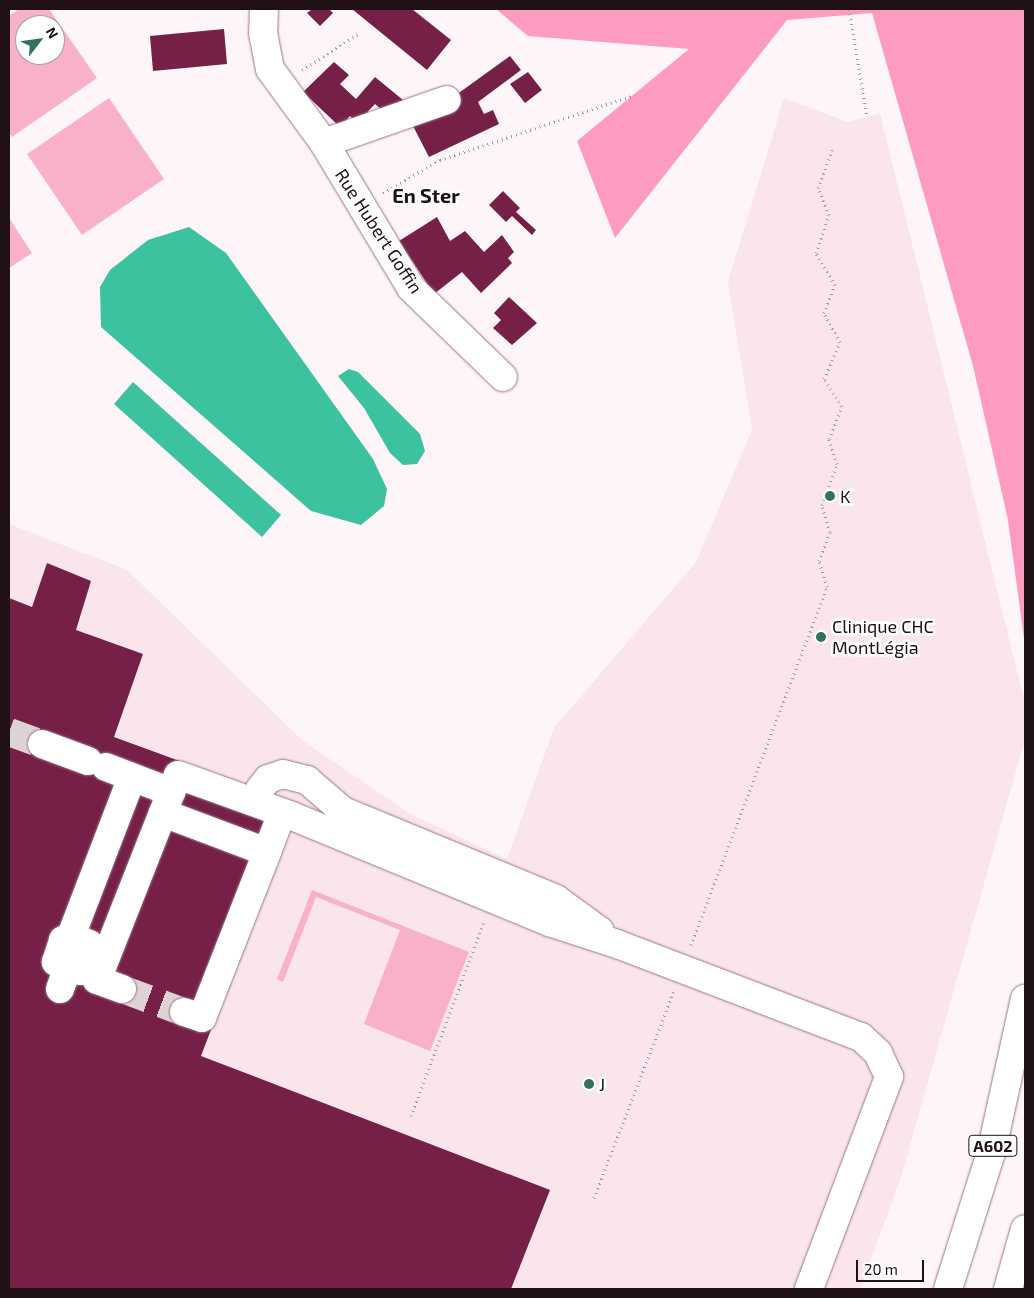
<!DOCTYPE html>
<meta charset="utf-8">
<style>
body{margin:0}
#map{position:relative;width:1034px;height:1298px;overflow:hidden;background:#fef5f8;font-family:"Exo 2",sans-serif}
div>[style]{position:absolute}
.built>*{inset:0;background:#f9e5eb}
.green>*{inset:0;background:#f9b0cb}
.forest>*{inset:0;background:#fe9bc1}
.water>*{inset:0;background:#3cc29e}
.building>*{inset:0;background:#762048}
.minor-tunnel>*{height:28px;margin-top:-14px;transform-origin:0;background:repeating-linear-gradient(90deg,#ddd3d6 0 28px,transparent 0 42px)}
.path>*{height:3px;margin-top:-1.5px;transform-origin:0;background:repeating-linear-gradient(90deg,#a3989c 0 1px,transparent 0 5px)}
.roads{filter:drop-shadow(0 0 1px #9a7683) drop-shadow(0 0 1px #9a7683)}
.minor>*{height:28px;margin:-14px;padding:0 14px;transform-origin:14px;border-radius:14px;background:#fff}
.highway>*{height:28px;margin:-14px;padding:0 14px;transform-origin:14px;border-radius:14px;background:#fff}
.dots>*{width:14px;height:14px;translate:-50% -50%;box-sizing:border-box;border:2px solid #fff;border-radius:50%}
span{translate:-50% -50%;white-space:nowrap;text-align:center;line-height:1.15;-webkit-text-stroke:5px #fff;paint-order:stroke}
.shield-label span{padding:1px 4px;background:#fff;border:1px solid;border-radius:4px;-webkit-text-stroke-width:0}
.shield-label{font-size:16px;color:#1f1116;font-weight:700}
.street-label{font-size:18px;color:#1f1116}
.poi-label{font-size:18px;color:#1f1116}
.left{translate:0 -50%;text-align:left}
.quarter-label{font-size:20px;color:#1f1116;font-weight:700}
.frame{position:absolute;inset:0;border:10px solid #1f1116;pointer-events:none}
.north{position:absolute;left:15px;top:15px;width:50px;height:50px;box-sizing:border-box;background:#fff;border:1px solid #a5a0a2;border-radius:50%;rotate:60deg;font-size:14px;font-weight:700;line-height:20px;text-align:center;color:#1f1116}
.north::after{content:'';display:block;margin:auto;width:18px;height:22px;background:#32715e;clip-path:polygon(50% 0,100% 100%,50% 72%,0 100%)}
.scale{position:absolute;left:856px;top:1260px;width:68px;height:22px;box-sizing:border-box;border:2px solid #1f1116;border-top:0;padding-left:6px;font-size:15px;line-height:18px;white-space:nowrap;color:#1f1116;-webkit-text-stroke:4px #fff;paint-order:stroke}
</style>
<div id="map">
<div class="built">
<div style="clip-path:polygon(784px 98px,847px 122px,880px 113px,1025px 704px,1025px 739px,901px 1177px,860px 1289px,9px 1289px,9px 524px,127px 570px,302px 740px,410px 814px,507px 859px,554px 728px,696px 562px,752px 430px,728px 282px)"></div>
</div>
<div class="green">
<div style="clip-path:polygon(evenodd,19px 9px,49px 9px,97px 78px,12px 137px,9px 132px,9px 16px,19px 9px,25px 25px,55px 25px,55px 55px,25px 55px,25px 25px)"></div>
<div style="clip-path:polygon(109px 98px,164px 179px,82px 235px,27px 154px)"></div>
<div style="clip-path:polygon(9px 218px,32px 253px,9px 268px)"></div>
<div style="clip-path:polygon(312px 890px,469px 952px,430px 1051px,364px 1024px,400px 930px,316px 897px,283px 982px,277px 979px)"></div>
</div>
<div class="forest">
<div style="clip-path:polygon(496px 9px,1025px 9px,1025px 646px,1008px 520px,973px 366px,872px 13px,787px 20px,615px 238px,577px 141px,689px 49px,528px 36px)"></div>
</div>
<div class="water">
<div style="clip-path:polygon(189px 227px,226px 253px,373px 459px,387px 489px,384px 506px,361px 525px,311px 511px,101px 327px,100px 287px,110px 270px,148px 240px)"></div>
<div style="clip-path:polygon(349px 369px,358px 372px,420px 434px,425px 451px,417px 464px,403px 465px,390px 453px,364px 408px,338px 376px)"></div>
<div style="clip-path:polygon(133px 382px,281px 515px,262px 537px,114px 404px)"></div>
</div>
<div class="building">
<div style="clip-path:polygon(312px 9px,329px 9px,333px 13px,320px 26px,307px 13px)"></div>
<div style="clip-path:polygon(352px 9px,412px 9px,451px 40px,427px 70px)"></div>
<div style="clip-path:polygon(224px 29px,227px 64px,153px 71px,150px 36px)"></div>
<div style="clip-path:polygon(510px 56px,521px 70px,478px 102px,484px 114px,493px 110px,499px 124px,429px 157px,413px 126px)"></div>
<div style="clip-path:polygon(334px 62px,349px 75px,340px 84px,356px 99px,375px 77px,403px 100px,389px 116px,375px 104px,357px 123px,350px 116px,340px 127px,303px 92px)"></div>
<div style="clip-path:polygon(528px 72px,542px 90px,525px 103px,510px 84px)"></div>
<div style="clip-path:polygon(503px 191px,520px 208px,516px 212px,536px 230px,532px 235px,512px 216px,506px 222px,489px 205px)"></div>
<div style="clip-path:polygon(437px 217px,450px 241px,465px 231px,484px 252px,502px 235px,514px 252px,508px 258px,512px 263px,481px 293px,462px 272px,434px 294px,399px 241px)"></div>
<div style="clip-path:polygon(509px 297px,537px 323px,512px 345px,493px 328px,501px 320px,494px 313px)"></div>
<div style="clip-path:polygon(47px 563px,91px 581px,76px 630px,143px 654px,114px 737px,297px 804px,201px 1056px,550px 1190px,511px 1289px,9px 1289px,9px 598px,32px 607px)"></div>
</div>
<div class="minor-tunnel">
<div style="left:9px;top:732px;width:35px;rotate:20deg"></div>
<div style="left:122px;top:989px;width:66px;rotate:20.4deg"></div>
</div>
<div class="path">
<div style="left:849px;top:9px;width:109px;rotate:80.5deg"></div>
<div style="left:302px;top:70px;width:67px;rotate:-32.7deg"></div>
<div style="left:383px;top:193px;width:66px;rotate:-30.1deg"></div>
<div style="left:440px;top:160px;width:205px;rotate:-18.5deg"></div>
<div style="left:691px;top:945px;width:383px;rotate:-69.2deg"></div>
<div style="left:827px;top:587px;width:27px;rotate:-107deg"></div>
<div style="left:819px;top:561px;width:31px;rotate:-69deg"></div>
<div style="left:830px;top:532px;width:28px;rotate:-107deg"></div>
<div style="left:822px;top:505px;width:44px;rotate:-69.9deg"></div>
<div style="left:837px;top:464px;width:26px;rotate:-108deg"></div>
<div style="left:829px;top:439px;width:35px;rotate:-68deg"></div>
<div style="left:842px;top:406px;width:32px;rotate:-124deg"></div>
<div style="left:824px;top:379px;width:40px;rotate:-66.6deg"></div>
<div style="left:840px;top:342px;width:33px;rotate:-119deg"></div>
<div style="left:824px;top:313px;width:30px;rotate:-69deg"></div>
<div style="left:835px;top:285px;width:37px;rotate:-121deg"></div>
<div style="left:816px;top:253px;width:40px;rotate:-71.1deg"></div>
<div style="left:829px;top:215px;width:29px;rotate:-112deg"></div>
<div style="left:818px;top:188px;width:43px;rotate:-69.4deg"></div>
<div style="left:411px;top:1116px;width:207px;rotate:-69.4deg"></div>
<div style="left:594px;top:1198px;width:222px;rotate:-68.9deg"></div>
</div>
<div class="roads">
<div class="minor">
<div style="left:264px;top:9px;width:24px;rotate:92deg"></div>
<div style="left:263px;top:33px;width:37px;rotate:79deg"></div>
<div style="left:270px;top:69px;width:92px;rotate:53.9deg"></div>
<div style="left:324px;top:143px;width:169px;rotate:59deg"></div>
<div style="left:411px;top:288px;width:128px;rotate:44.1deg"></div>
<div style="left:324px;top:143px;width:130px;rotate:-19.3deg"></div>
<div style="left:42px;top:744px;width:49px;rotate:20.3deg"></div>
<div style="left:106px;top:767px;width:70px;rotate:21deg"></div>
<div style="left:171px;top:792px;width:18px;rotate:-68deg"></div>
<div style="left:178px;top:775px;width:121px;rotate:19.8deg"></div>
<div style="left:292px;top:816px;width:278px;rotate:22.4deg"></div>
<div style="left:549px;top:922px;width:71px;rotate:17.9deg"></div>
<div style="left:617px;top:944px;width:261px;rotate:20.9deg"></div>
<div style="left:861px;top:1037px;width:23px;rotate:43deg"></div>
<div style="left:878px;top:1053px;width:26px;rotate:65deg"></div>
<div style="left:889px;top:1077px;width:227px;rotate:110.7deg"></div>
<div style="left:260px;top:789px;width:13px;rotate:-51deg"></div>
<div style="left:268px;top:779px;width:16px;rotate:-18deg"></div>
<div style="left:283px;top:774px;width:25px;rotate:14deg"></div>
<div style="left:307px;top:780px;width:48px;rotate:40.7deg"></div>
<div style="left:343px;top:811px;width:230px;rotate:22.4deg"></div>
<div style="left:556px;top:899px;width:54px;rotate:36deg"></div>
<div style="left:163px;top:813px;width:111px;rotate:20.6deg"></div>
<div style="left:267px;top:852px;width:42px;rotate:-69deg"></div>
<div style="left:71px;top:936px;width:20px;rotate:24deg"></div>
<div style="left:89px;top:944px;width:28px;rotate:108deg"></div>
<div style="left:80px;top:971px;width:26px;rotate:-159deg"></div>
<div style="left:56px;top:962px;width:23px;rotate:-72deg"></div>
<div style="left:63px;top:940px;width:9px;rotate:-27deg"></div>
<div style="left:71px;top:936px;width:170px;rotate:-69deg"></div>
<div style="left:60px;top:989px;width:23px;rotate:-70deg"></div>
<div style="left:122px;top:989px;width:27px;rotate:-160deg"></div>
<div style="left:97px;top:980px;width:202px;rotate:-68.5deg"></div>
<div style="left:184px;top:1012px;width:19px;rotate:18deg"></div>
<div style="left:202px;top:1018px;width:178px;rotate:-68.6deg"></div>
</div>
<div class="highway">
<div style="left:948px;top:1289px;width:143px;rotate:-72.5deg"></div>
<div style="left:991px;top:1153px;width:158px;rotate:-77.6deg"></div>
<div style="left:1008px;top:1289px;width:62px;rotate:-74.2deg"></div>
</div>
</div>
<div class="dots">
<div style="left:830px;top:496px;background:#32715e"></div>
<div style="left:821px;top:637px;background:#32715e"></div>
<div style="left:589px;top:1084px;background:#32715e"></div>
</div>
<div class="shield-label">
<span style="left:993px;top:1146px">A602</span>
</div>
<div class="street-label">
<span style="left:379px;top:231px;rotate:57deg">Rue Hubert Goffin</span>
</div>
<div class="poi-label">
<span class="left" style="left:840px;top:496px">K</span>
<span class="left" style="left:832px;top:637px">Clinique CHC<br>MontLégia</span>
<span class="left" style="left:599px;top:1084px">J</span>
</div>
<div class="quarter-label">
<span style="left:426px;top:195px">En Ster</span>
</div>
<div class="frame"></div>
<div class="north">N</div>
<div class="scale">20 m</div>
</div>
